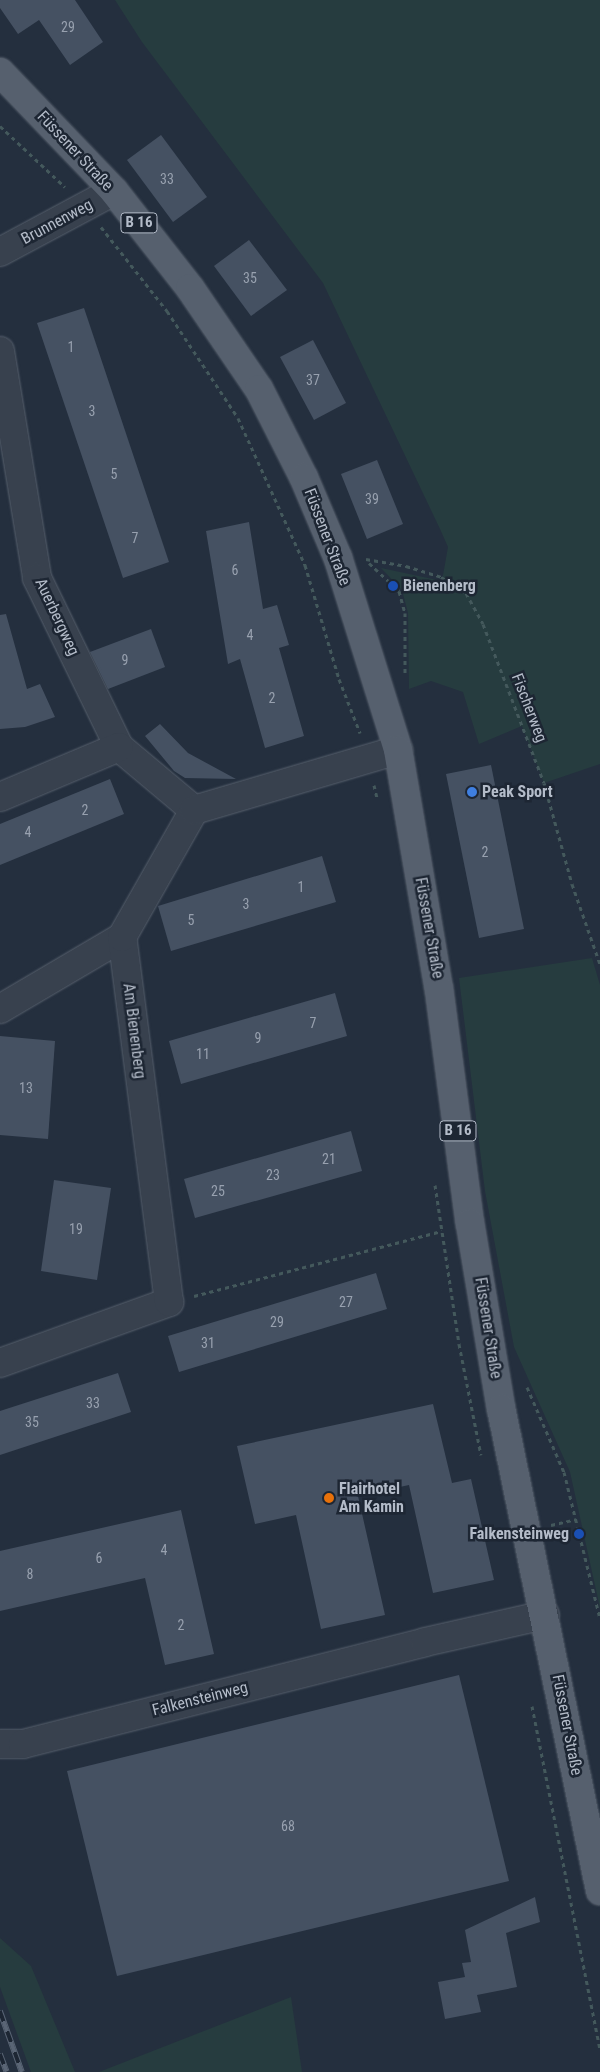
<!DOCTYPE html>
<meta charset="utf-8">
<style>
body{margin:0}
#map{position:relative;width:600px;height:2072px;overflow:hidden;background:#242f3e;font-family:"Roboto Condensed",sans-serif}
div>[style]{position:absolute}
.green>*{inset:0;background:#263c3f}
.building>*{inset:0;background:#455162}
.path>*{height:3px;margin-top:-1.5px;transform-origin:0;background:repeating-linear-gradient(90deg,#44595c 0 4px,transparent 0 8px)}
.roads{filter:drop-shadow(0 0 1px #565f6c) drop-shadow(0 0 1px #565f6c)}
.street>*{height:28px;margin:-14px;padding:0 14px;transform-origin:14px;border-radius:14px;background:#38414e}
.primary>*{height:28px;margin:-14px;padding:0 14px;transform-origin:14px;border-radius:14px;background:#56606e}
.rail>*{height:5.5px;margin-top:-2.75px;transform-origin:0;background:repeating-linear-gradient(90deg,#1d2633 0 11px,#5a6575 0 22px);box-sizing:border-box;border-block:1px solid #5a6575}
.dots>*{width:14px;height:14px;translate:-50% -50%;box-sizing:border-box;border:2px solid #1d2633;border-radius:50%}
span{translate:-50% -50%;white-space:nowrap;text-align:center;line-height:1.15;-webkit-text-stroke:5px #1d2633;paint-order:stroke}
.number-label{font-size:14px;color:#98a1af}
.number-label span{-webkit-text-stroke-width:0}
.shield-label span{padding:1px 4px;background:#1d2633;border:1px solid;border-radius:4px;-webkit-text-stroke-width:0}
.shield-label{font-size:15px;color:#b4bcc9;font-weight:700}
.street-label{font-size:16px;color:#b4bcc9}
.poi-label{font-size:16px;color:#b4bcc9;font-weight:700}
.left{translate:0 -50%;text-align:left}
.right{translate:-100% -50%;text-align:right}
</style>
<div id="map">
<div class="green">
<div style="clip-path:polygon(115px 0,600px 0,600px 764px,544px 783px,522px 726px,479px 744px,463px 692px,431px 681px,409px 689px,408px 613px,402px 590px,381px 568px,442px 581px,448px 547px,440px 529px,323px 283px,142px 42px)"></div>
<div style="clip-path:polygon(592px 958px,600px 985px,600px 1608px,570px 1472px,514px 1347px,485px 1191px,459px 978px)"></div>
<div style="clip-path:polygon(0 1938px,31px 1966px,75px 2072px,31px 2072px,0 1987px)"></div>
<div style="clip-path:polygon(291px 1997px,302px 2072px,99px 2072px)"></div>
</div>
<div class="building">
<div style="clip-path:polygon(0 0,75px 0,103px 42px,70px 65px,39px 20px,18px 34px,0 8px)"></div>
<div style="clip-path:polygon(161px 135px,207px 197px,173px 222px,127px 160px)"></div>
<div style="clip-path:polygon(249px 240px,287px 290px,251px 316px,214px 266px)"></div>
<div style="clip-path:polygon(84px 308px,169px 562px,123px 578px,37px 323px)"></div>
<div style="clip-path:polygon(313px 340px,346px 403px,314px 420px,280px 357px)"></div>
<div style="clip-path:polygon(377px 460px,403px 524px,367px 539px,341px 474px)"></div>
<div style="clip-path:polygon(249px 522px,263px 609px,277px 605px,289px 645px,279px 648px,304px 736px,265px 748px,240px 659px,228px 664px,206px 531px)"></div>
<div style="clip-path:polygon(6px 614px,27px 689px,40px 684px,55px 717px,25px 727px,0 729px,0 615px)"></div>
<div style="clip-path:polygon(151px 629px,165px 667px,108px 689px,90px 652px)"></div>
<div style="clip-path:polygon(160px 724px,188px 753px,236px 779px,185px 778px,174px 771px,145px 736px)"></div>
<div style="clip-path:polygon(491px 765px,524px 929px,479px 938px,446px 774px)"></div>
<div style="clip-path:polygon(110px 779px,124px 814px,0 865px,0 824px)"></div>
<div style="clip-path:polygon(322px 856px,336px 902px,171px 951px,158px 906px)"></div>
<div style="clip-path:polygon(335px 993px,347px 1036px,181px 1084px,169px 1041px)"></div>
<div style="clip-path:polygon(0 1036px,55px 1041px,48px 1139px,0 1135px)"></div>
<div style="clip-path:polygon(351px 1131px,362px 1171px,195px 1218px,184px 1179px)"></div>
<div style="clip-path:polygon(54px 1180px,111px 1188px,97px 1280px,41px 1271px)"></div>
<div style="clip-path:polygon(376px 1273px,387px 1309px,179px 1372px,168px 1336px)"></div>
<div style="clip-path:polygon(118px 1373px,131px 1412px,0 1455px,0 1411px)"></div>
<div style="clip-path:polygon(433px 1404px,452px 1483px,471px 1479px,494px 1580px,433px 1593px,409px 1485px,358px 1496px,385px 1615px,321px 1629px,296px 1515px,255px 1524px,237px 1446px)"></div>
<div style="clip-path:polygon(181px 1510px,214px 1654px,165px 1665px,145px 1578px,0 1611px,0 1551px)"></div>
<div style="clip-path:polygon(459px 1675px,509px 1881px,117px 1976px,67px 1771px)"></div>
<div style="clip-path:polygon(535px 1897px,540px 1922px,506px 1933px,517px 1987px,477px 1995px,481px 2012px,445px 2019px,438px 1982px,465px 1977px,462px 1963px,471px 1962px,465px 1930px)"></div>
</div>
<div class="path">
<div style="left:0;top:126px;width:89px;rotate:43.2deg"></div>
<div style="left:101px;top:227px;width:107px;rotate:51.8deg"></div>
<div style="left:167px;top:311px;width:128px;rotate:56.4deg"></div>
<div style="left:238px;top:418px;width:162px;rotate:65.5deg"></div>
<div style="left:305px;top:565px;width:119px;rotate:73.4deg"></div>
<div style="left:339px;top:679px;width:58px;rotate:68.7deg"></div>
<div style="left:366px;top:559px;width:41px;rotate:9.9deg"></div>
<div style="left:406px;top:566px;width:37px;rotate:17deg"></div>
<div style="left:441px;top:577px;width:30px;rotate:33deg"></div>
<div style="left:466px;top:593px;width:35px;rotate:61deg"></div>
<div style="left:483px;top:624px;width:170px;rotate:69deg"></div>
<div style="left:544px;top:783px;width:105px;rotate:74.5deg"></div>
<div style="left:572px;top:884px;width:85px;rotate:70.7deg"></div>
<div style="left:369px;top:563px;width:41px;rotate:43deg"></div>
<div style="left:399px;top:591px;width:23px;rotate:75deg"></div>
<div style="left:405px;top:613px;width:62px;rotate:90deg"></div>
<div style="left:374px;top:785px;width:13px;rotate:77deg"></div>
<div style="left:435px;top:1185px;width:161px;rotate:81.4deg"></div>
<div style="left:459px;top:1344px;width:113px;rotate:78.8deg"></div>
<div style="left:194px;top:1296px;width:256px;rotate:-14.7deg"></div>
<div style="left:527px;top:1387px;width:93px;rotate:66.5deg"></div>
<div style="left:564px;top:1472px;width:151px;rotate:76.2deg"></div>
<div style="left:551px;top:1525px;width:26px;rotate:-13deg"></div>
<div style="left:532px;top:1706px;width:352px;rotate:78.8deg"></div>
</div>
<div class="roads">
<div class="street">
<div style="left:0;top:252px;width:129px;rotate:-28.2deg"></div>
<div style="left:0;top:351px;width:230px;rotate:80.7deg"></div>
<div style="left:37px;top:578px;width:188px;rotate:64.1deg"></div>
<div style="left:119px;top:747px;width:98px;rotate:40deg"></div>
<div style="left:0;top:797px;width:129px;rotate:-22.8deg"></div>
<div style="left:0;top:1009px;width:142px;rotate:-30.5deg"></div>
<div style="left:0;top:1363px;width:180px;rotate:-19.8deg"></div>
<div style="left:169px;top:1302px;width:368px;rotate:-97.3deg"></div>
<div style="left:122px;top:937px;width:146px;rotate:-60.4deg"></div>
<div style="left:194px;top:810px;width:213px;rotate:-16.4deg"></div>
<div style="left:0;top:1744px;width:23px"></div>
<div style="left:23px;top:1744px;width:415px;rotate:-14.2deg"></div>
<div style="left:425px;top:1642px;width:123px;rotate:-12.7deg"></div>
</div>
<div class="primary">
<div style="left:0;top:72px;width:165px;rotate:46.2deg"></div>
<div style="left:114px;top:191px;width:123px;rotate:51.9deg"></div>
<div style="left:190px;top:288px;width:122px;rotate:55.7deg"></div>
<div style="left:259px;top:389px;width:100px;rotate:63.2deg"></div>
<div style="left:304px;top:478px;width:87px;rotate:67deg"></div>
<div style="left:338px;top:558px;width:201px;rotate:72.6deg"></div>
<div style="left:398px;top:750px;width:242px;rotate:80.3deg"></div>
<div style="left:439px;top:989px;width:236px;rotate:82.5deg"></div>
<div style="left:470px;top:1223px;width:188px;rotate:80.5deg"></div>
<div style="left:501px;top:1408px;width:493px;rotate:78.4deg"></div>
</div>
</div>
<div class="rail">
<div style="left:0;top:2011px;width:65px;rotate:70.2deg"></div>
<div style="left:0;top:2054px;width:19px;rotate:69deg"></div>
</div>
<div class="dots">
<div style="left:393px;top:586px;background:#1a4fb4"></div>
<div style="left:472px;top:792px;background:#3f7fe0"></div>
<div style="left:329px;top:1498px;background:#e8710a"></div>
<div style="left:579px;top:1534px;background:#1a4fb4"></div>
</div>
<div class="number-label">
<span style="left:68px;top:27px">29</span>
<span style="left:167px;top:179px">33</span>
<span style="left:250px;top:278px">35</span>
<span style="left:71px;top:347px">1</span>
<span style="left:313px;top:380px">37</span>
<span style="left:92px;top:411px">3</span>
<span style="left:114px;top:474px">5</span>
<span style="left:372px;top:499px">39</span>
<span style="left:135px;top:538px">7</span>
<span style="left:235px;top:570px">6</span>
<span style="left:250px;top:635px">4</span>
<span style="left:125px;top:660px">9</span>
<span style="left:272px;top:698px">2</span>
<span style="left:85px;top:810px">2</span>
<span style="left:28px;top:832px">4</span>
<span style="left:485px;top:852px">2</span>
<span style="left:301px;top:887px">1</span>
<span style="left:246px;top:904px">3</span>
<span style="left:191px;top:920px">5</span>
<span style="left:313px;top:1023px">7</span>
<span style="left:258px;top:1038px">9</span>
<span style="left:203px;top:1054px">11</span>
<span style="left:26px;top:1088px">13</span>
<span style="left:329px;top:1159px">21</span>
<span style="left:273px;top:1175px">23</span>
<span style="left:218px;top:1191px">25</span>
<span style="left:76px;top:1229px">19</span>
<span style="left:346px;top:1302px">27</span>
<span style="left:277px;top:1322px">29</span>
<span style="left:208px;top:1343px">31</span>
<span style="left:93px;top:1403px">33</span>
<span style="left:32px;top:1422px">35</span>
<span style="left:164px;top:1550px">4</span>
<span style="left:99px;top:1558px">6</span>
<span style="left:30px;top:1574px">8</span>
<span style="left:181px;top:1625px">2</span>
<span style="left:288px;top:1826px">68</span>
</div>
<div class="shield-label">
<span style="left:139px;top:223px">B 16</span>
<span style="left:458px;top:1131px">B 16</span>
</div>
<div class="street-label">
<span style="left:75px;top:151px;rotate:47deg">Füssener Straße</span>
<span style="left:57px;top:222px;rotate:-28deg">Brunnenweg</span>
<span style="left:327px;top:537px;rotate:69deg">Füssener Straße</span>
<span style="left:57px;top:617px;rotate:65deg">Auerbergweg</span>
<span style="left:529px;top:708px;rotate:69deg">Fischerweg</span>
<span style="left:429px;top:928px;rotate:80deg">Füssener Straße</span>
<span style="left:134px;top:1031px;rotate:83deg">Am Bienenberg</span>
<span style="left:488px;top:1328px;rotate:81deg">Füssener Straße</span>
<span style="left:200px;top:1699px;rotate:-14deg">Falkensteinweg</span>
<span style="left:567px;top:1725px;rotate:79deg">Füssener Straße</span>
</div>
<div class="poi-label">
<span class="left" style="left:403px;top:586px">Bienenberg</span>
<span class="left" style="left:482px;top:792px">Peak Sport</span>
<span class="left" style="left:339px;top:1498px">Flairhotel<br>Am Kamin</span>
<span class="right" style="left:569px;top:1534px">Falkensteinweg</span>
</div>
</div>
